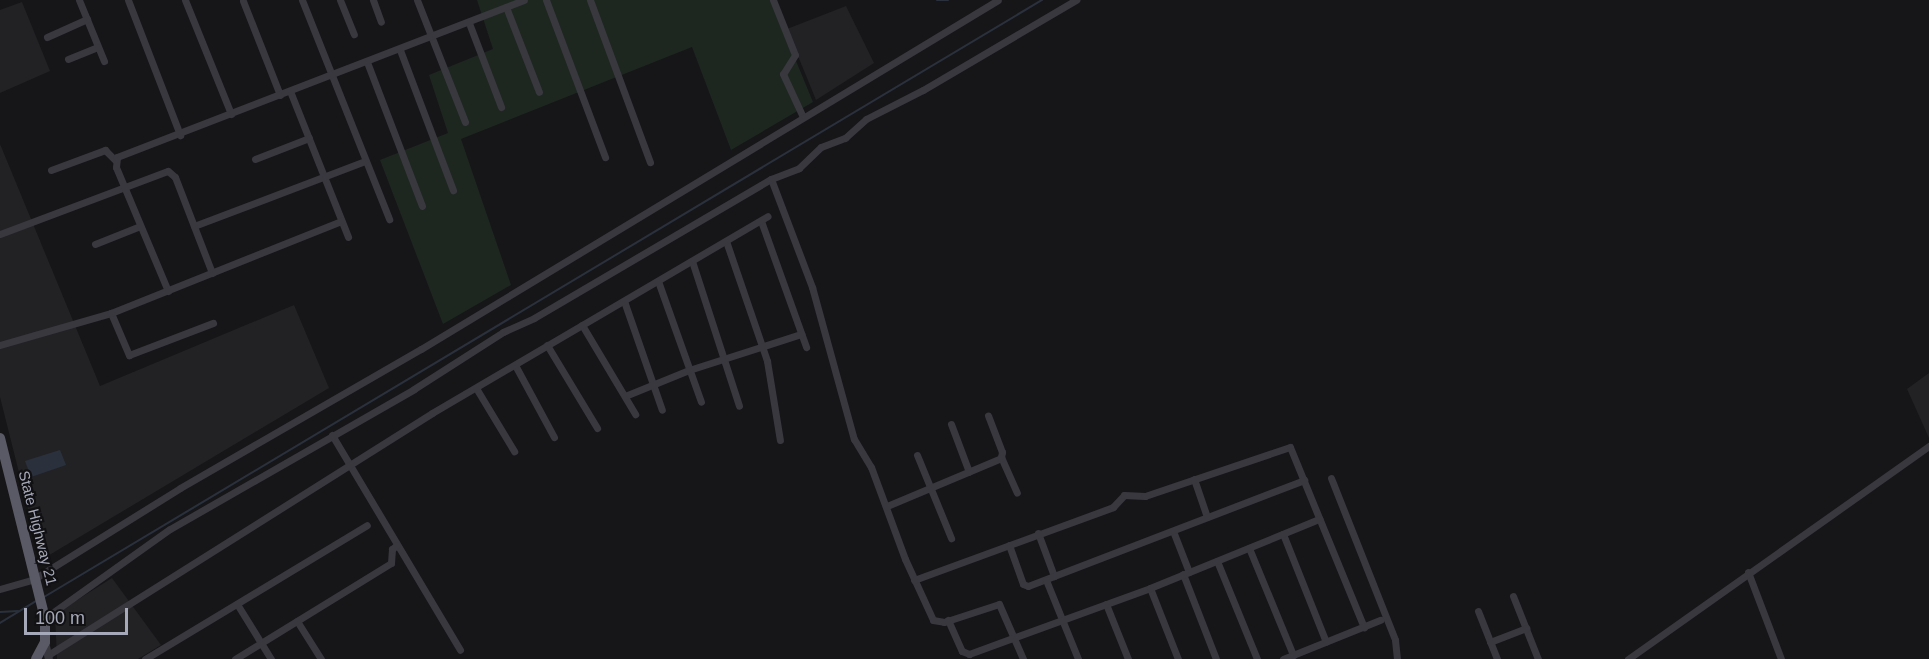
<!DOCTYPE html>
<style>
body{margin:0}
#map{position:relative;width:1929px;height:659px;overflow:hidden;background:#161618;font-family:Arial,sans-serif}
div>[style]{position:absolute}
.built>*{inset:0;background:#222225}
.green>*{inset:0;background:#1d2720}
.water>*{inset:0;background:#2a313d}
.stream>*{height:2px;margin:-1px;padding:0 1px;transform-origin:1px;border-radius:1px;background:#2a313d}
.minor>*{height:7px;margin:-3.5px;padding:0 3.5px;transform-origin:3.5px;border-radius:3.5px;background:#39383f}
.tertiary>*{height:8px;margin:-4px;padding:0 4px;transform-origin:4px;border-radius:4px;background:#39383f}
.trunk>*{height:10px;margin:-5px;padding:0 5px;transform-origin:5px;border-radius:5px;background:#5a5a66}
span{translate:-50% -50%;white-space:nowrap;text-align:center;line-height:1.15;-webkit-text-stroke:4.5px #111113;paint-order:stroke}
.street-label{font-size:15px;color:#a6a9b9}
.scale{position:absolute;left:24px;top:608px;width:104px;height:27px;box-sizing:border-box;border:3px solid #a6a9b9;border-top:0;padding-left:8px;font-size:18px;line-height:21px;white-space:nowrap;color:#a6a9b9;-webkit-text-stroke:4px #111113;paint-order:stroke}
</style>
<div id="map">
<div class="built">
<div style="clip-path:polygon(22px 2px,50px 71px,0 93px,0 10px)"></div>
<div style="clip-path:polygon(846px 6px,874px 63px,816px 100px,787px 29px)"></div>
<div style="clip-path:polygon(0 144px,100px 386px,294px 305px,329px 388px,41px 560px,0 397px)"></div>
<div style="clip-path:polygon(1929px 373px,1929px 438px,1907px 389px)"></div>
<div style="clip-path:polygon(112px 578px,161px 645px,138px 659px,57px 659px,55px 614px)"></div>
</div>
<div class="green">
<div style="clip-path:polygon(477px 0,771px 0,813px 102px,731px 150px,692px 47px,461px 139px,511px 285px,443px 324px,380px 160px,448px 133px,429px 75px,493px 49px)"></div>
</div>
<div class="water">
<div style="clip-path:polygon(60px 450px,66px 465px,31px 477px,25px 461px)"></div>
</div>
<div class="stream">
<div style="left:937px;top:0;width:11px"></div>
<div style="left:44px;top:597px;width:1163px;rotate:-30.89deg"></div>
<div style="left:0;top:612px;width:18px;rotate:-3deg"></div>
<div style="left:0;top:623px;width:42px;rotate:-31.4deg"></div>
</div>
<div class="minor">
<div style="left:79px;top:0;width:66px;rotate:67.7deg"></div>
<div style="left:128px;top:0;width:145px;rotate:68.9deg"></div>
<div style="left:185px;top:0;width:123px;rotate:68deg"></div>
<div style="left:302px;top:0;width:236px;rotate:68.3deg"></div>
<div style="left:340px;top:0;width:37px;rotate:68deg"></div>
<div style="left:373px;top:0;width:23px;rotate:70deg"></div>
<div style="left:417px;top:0;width:131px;rotate:68.5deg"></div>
<div style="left:546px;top:0;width:168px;rotate:69.4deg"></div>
<div style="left:590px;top:0;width:173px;rotate:69.7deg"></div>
<div style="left:773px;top:0;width:59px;rotate:68.2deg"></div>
<div style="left:795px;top:55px;width:22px;rotate:122deg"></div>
<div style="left:783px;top:74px;width:47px;rotate:65.1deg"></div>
<div style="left:243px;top:1px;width:101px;rotate:68.5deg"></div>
<div style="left:506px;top:7px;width:91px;rotate:68.8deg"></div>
<div style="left:469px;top:23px;width:90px;rotate:69.1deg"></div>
<div style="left:47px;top:37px;width:44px;rotate:-24.2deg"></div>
<div style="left:400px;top:50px;width:150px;rotate:69.3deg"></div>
<div style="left:68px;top:59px;width:32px;rotate:-22deg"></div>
<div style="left:367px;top:62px;width:154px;rotate:69.1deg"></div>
<div style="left:290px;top:91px;width:157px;rotate:68.3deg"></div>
<div style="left:255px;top:159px;width:58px;rotate:-21.3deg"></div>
<div style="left:51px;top:170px;width:58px;rotate:-20.3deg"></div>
<div style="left:105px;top:150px;width:14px;rotate:45deg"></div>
<div style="left:771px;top:179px;width:116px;rotate:69.2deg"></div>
<div style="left:812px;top:287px;width:158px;rotate:74.6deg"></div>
<div style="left:854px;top:439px;width:33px;rotate:59deg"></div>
<div style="left:871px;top:467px;width:98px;rotate:69.7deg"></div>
<div style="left:905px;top:559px;width:67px;rotate:65.3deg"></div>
<div style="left:933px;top:620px;width:11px;rotate:10deg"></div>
<div style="left:944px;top:622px;width:58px;rotate:-18.1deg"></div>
<div style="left:999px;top:604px;width:60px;rotate:66.4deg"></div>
<div style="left:761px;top:221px;width:134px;rotate:70.3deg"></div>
<div style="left:194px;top:226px;width:183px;rotate:-20.8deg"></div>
<div style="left:0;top:234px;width:179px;rotate:-20.6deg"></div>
<div style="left:168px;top:171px;width:9px;rotate:41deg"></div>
<div style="left:175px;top:177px;width:103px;rotate:68.9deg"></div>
<div style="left:726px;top:241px;width:127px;rotate:71.1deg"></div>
<div style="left:767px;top:361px;width:80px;rotate:80.7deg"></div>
<div style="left:95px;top:244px;width:48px;rotate:-21.8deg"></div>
<div style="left:692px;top:261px;width:152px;rotate:72deg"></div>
<div style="left:658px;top:281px;width:128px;rotate:70.4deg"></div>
<div style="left:168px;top:291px;width:134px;rotate:-112.8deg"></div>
<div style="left:116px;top:167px;width:10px;rotate:-84deg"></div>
<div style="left:117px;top:157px;width:436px;rotate:-21.1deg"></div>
<div style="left:624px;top:301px;width:115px;rotate:70.8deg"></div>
<div style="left:111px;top:313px;width:46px;rotate:66.8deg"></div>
<div style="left:129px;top:355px;width:90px;rotate:-20.9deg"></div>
<div style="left:582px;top:325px;width:104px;rotate:59.2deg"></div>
<div style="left:0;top:345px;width:116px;rotate:-16.1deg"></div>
<div style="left:111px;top:313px;width:248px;rotate:-21.8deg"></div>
<div style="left:547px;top:345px;width:97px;rotate:58.9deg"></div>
<div style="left:515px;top:365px;width:82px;rotate:61.6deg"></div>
<div style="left:476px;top:388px;width:74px;rotate:58.9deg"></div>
<div style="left:625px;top:396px;width:69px;rotate:-22.1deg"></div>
<div style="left:689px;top:370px;width:118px;rotate:-17.8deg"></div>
<div style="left:951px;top:424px;width:51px;rotate:69.4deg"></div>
<div style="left:332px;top:435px;width:250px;rotate:59.2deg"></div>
<div style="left:917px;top:455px;width:90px;rotate:67.7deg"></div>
<div style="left:1001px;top:457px;width:39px;rotate:66deg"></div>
<div style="left:1331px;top:478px;width:174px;rotate:68.4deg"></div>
<div style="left:1395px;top:640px;width:19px;rotate:84deg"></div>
<div style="left:1194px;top:479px;width:40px;rotate:71.1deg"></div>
<div style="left:887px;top:506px;width:124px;rotate:-22.8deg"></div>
<div style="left:1001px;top:458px;width:6px;rotate:-81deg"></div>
<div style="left:1002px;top:452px;width:39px;rotate:-111deg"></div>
<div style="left:1173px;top:531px;width:44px;rotate:68.7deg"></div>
<div style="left:1038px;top:533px;width:46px;rotate:69.6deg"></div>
<div style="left:1283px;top:534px;width:116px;rotate:68.3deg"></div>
<div style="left:1009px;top:545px;width:41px;rotate:70.3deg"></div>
<div style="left:1023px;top:584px;width:5px;rotate:22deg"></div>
<div style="left:1028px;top:586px;width:296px;rotate:-21deg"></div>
<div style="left:1249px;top:548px;width:116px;rotate:67.6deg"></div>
<div style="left:1217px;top:561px;width:106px;rotate:67.8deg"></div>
<div style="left:1748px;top:572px;width:93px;rotate:69.2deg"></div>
<div style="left:1183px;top:574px;width:91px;rotate:68.8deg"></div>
<div style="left:914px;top:580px;width:212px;rotate:-20.1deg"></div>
<div style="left:1113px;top:507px;width:16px;rotate:-47deg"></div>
<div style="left:1124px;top:495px;width:21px;rotate:3deg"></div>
<div style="left:1145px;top:496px;width:153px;rotate:-18.7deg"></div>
<div style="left:1290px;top:447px;width:195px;rotate:67.7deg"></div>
<div style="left:1046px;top:580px;width:85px;rotate:67.9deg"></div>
<div style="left:1150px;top:588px;width:76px;rotate:68.5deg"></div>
<div style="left:0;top:589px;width:35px;rotate:-16deg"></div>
<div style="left:34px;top:579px;width:172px;rotate:-31.9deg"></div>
<div style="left:180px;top:488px;width:278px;rotate:-30deg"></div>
<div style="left:421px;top:349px;width:674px;rotate:-31.17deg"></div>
<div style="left:1513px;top:596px;width:68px;rotate:68.4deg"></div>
<div style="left:237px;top:604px;width:65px;rotate:58.3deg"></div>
<div style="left:1106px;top:604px;width:59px;rotate:68.2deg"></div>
<div style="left:1478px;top:611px;width:52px;rotate:68.4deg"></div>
<div style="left:45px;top:618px;width:153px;rotate:-35.5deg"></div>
<div style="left:170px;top:529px;width:281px;rotate:-29.8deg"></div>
<div style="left:414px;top:389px;width:106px;rotate:-32.6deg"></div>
<div style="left:503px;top:332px;width:34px;rotate:-24deg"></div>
<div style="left:534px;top:318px;width:275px;rotate:-30.4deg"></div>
<div style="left:771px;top:179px;width:30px;rotate:-21deg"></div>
<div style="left:799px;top:168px;width:30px;rotate:-44deg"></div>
<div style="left:821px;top:147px;width:26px;rotate:-21deg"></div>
<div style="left:845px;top:138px;width:28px;rotate:-42deg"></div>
<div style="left:866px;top:119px;width:64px;rotate:-27deg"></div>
<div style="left:923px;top:90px;width:178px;rotate:-30.5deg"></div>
<div style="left:948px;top:620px;width:34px;rotate:66deg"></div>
<div style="left:962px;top:651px;width:8px;rotate:23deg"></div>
<div style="left:969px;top:654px;width:193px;rotate:-20deg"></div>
<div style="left:1150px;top:588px;width:183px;rotate:-22.2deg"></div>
<div style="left:297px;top:621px;width:45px;rotate:57.7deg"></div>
<div style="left:1490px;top:642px;width:39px;rotate:-21deg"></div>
<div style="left:48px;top:655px;width:454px;rotate:-32.2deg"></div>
<div style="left:432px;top:413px;width:389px;rotate:-30.4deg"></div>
<div style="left:145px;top:659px;width:259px;rotate:-31.1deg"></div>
<div style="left:235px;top:659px;width:183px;rotate:-31.6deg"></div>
<div style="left:391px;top:563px;width:14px;rotate:-86deg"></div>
<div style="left:392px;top:549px;width:6px;rotate:-39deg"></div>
<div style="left:1283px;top:659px;width:105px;rotate:-21.9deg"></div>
<div style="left:1628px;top:659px;width:369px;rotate:-35.3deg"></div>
</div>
<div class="tertiary">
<div style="left:45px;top:642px;width:17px;rotate:77deg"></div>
</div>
<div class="trunk">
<div style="left:0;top:438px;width:186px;rotate:76deg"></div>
<div style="left:45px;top:618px;width:24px;rotate:90deg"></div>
<div style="left:45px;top:642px;width:19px;rotate:118deg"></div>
</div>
<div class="street-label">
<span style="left:38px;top:528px;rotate:76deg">State Highway 21</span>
</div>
<div class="scale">100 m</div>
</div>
